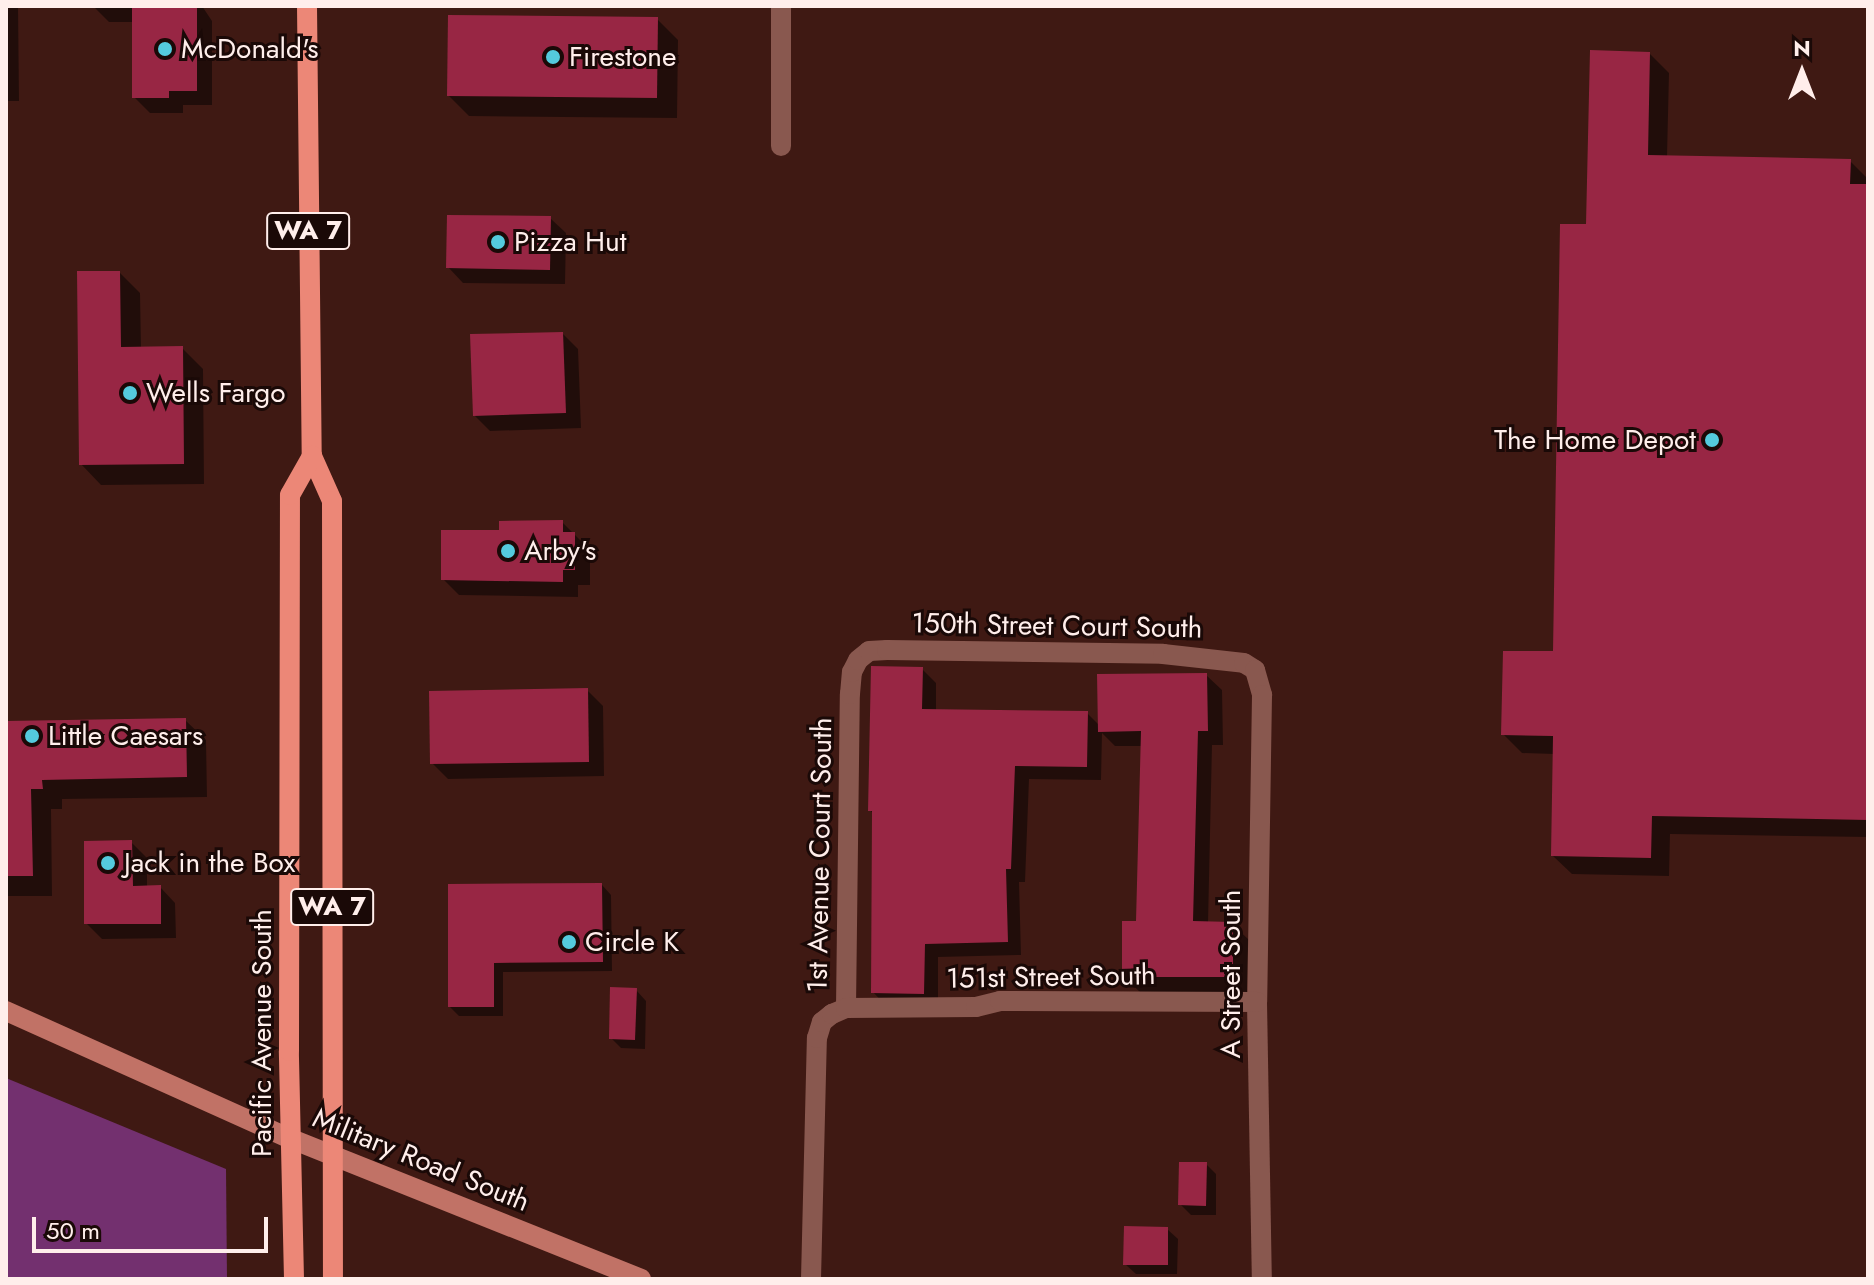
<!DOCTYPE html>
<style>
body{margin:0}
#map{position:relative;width:1874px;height:1285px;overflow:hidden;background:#3f1913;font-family:Jost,sans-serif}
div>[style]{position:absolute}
.green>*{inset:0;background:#73306f}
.shadow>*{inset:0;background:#0007}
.building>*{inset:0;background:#982644}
.minor>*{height:20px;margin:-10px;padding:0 10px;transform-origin:10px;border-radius:10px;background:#89584f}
.secondary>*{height:20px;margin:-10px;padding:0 10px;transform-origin:10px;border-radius:10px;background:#c17266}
.primary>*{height:20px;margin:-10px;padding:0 10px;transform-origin:10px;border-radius:10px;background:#ec8777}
.dots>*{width:22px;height:22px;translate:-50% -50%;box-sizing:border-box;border:4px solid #1a0907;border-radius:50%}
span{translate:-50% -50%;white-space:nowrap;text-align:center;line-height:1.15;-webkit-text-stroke:6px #1a0907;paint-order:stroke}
.shield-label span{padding:2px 6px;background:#1a0907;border:2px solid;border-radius:6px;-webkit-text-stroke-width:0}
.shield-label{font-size:26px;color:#ffeeeb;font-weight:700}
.poi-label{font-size:28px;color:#ffeeeb}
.left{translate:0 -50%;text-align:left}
.right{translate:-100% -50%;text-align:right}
.street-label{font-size:28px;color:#ffeeeb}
.frame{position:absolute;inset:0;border:8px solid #ffeeeb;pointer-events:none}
.north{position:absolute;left:1762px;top:32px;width:80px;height:80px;-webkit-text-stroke:6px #1a0907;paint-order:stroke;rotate:0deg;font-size:22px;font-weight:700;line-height:32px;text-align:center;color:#ffeeeb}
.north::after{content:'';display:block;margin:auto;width:28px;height:36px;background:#ffeeeb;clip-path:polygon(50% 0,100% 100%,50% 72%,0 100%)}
.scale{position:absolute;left:32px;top:1217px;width:236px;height:36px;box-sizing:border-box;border:4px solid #ffeeeb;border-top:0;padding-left:10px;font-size:24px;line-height:28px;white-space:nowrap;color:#ffeeeb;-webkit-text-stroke:6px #1a0907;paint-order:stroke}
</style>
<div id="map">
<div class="green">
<div style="clip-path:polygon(6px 1078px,226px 1169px,227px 1279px,6px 1279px)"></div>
</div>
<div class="shadow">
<div style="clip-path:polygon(6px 6px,18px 6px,19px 101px,6px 101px)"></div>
<div style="clip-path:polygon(93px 6px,202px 6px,212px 21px,212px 105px,183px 105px,183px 113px,150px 113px,134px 97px,134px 22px,109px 22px)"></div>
<div style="clip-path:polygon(657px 19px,678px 40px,677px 118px,469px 116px,449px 96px)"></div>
<div style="clip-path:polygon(1650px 54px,1669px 73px,1667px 157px,1850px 161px,1868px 179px,1868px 837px,1670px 834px,1669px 876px,1572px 874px,1553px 856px,1554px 754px,1522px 753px,1503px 734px,1555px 653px,1588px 226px)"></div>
<div style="clip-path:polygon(550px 218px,566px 233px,565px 284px,463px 283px,448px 267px)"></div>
<div style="clip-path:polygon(120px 273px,140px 293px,141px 349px,182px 348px,203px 369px,204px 484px,101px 485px,81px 464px)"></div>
<div style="clip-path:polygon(563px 334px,578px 349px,581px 428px,490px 431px,475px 416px)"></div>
<div style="clip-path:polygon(562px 522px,590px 550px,590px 585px,578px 585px,578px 597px,459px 595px,443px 579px,501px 532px)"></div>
<div style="clip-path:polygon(922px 669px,936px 683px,936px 711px,1087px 713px,1099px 725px,1206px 675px,1222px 690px,1223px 745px,1212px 745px,1208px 924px,1232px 924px,1248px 939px,1247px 992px,1140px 992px,1124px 977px,1138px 923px,1142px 746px,1115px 746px,1102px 733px,1101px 780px,1029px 779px,1025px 882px,1019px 882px,1021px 955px,938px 957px,938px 1007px,887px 1007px,873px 992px,874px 815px,870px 810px)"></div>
<div style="clip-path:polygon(587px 690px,603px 706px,604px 776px,448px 779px,432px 763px)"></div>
<div style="clip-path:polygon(185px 720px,206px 740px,207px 797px,62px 799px,62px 809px,51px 809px,52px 896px,6px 896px,6px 723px)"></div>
<div style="clip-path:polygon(131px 842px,147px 858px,147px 888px,160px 887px,175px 903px,176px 938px,102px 939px,86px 923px)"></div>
<div style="clip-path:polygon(602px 885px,611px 895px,612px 971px,503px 972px,503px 1016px,459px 1016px,450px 1007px,450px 886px)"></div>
<div style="clip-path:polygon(636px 990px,646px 1001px,645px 1049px,621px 1048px,611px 1038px)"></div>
<div style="clip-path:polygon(1206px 1164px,1216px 1174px,1216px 1215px,1191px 1215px,1180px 1204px)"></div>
<div style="clip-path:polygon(1167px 1229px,1178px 1239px,1177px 1274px,1136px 1274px,1125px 1264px)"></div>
</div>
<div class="building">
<div style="clip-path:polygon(132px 6px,197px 6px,197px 91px,169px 91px,169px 98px,132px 98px)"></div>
<div style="clip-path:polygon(448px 15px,658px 17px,657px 98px,447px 96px)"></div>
<div style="clip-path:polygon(1590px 50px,1650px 52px,1648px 155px,1851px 159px,1850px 184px,1868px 184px,1868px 820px,1652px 816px,1651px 858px,1551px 856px,1553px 736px,1501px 735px,1503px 651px,1553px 651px,1560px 224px,1586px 224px)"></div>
<div style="clip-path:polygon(447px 215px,551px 216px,550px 270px,446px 268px)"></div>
<div style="clip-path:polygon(77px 271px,120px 271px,121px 347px,183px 346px,184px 464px,79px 465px)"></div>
<div style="clip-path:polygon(563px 332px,566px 413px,473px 416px,470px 334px)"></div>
<div style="clip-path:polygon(563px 520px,563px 532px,575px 532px,575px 570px,563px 570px,563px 582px,441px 580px,441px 530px,499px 530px,499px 521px)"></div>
<div style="clip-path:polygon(871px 666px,923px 667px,922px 709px,1088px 711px,1087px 767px,1015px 766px,1011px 869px,1006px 869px,1008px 942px,925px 944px,924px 994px,871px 993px,872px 811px,868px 811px)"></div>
<div style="clip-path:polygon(1207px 673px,1208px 731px,1198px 731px,1193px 921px,1233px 922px,1233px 977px,1122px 977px,1122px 921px,1136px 921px,1141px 731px,1098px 732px,1097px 674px)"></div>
<div style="clip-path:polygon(588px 688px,589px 762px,430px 764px,429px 691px)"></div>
<div style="clip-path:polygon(186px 718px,187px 777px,42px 780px,43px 789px,31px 789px,33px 876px,6px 876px,6px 721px)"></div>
<div style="clip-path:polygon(132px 840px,133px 886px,161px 885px,161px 924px,84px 924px,84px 841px)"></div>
<div style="clip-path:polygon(602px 883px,603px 962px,494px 963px,494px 1007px,448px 1007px,448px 884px)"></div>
<div style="clip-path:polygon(610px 987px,637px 988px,635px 1040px,609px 1039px)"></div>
<div style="clip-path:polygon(1179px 1162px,1207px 1162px,1206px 1206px,1178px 1205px)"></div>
<div style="clip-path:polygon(1124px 1226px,1168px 1227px,1168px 1265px,1123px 1265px)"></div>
</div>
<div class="minor">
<div style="left:781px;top:6px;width:140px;rotate:90deg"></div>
<div style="left:846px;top:1008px;width:314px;rotate:-89.3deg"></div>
<div style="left:850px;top:694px;width:22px;rotate:-85deg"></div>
<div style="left:852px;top:672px;width:13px;rotate:-63deg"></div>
<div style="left:858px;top:660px;width:14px;rotate:-39deg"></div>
<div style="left:869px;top:651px;width:18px;rotate:-3deg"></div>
<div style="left:887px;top:650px;width:276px;rotate:0.8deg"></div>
<div style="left:1163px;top:654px;width:81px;rotate:6.3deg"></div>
<div style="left:1244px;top:663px;width:13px;rotate:32deg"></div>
<div style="left:1255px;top:670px;width:26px;rotate:74deg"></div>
<div style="left:1262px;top:695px;width:307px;rotate:90.9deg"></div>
<div style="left:1257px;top:1002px;width:277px;rotate:89deg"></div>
<div style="left:811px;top:1279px;width:241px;rotate:-88.6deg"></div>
<div style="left:817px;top:1038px;width:17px;rotate:-73deg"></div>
<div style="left:822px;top:1022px;width:13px;rotate:-39deg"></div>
<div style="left:832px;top:1014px;width:15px;rotate:-23deg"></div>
<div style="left:846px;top:1008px;width:130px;rotate:-0.4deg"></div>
<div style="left:976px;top:1007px;width:25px;rotate:-14deg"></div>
<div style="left:1000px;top:1001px;width:257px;rotate:0.2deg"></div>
</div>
<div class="secondary">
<div style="left:6px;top:1011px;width:310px;rotate:24.2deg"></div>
<div style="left:289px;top:1138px;width:379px;rotate:21.8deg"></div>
</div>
<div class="primary">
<div style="left:307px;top:6px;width:450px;rotate:89.4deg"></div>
<div style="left:312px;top:456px;width:49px;rotate:66deg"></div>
<div style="left:332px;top:501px;width:778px;rotate:89.93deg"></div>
<div style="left:294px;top:1279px;width:228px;rotate:-91.3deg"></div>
<div style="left:289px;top:1051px;width:556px;rotate:-89.9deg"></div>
<div style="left:290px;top:495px;width:45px;rotate:-60.6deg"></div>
</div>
<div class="dots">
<div style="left:165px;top:49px;background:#54cadd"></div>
<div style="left:553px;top:57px;background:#54cadd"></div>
<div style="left:498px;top:242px;background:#54cadd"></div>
<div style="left:130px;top:393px;background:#54cadd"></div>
<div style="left:1712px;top:440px;background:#54cadd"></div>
<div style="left:508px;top:551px;background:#54cadd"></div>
<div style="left:32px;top:736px;background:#54cadd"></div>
<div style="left:108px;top:863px;background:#54cadd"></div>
<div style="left:569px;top:942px;background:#54cadd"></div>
</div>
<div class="shield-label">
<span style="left:308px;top:231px">WA 7</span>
<span style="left:332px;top:907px">WA 7</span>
</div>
<div class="poi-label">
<span class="left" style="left:181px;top:49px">McDonald's</span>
<span class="left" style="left:569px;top:57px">Firestone</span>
<span class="left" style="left:514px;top:242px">Pizza Hut</span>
<span class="left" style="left:146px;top:393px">Wells Fargo</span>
<span class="right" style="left:1696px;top:440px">The Home Depot</span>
<span class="left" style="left:524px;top:551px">Arby's</span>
<span class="left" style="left:48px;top:736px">Little Caesars</span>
<span class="left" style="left:124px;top:863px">Jack in the Box</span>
<span class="left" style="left:585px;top:942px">Circle K</span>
</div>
<div class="street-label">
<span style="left:1057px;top:626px;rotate:1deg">150th Street Court South</span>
<span style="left:820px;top:855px;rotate:-89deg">1st Avenue Court South</span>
<span style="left:1231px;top:974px;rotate:-90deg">A Street South</span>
<span style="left:1051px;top:977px;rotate:-1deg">151st Street South</span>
<span style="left:262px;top:1033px;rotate:-90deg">Pacific Avenue South</span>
<span style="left:421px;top:1160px;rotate:22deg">Military Road South</span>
</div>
<div class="frame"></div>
<div class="north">N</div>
<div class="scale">50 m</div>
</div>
